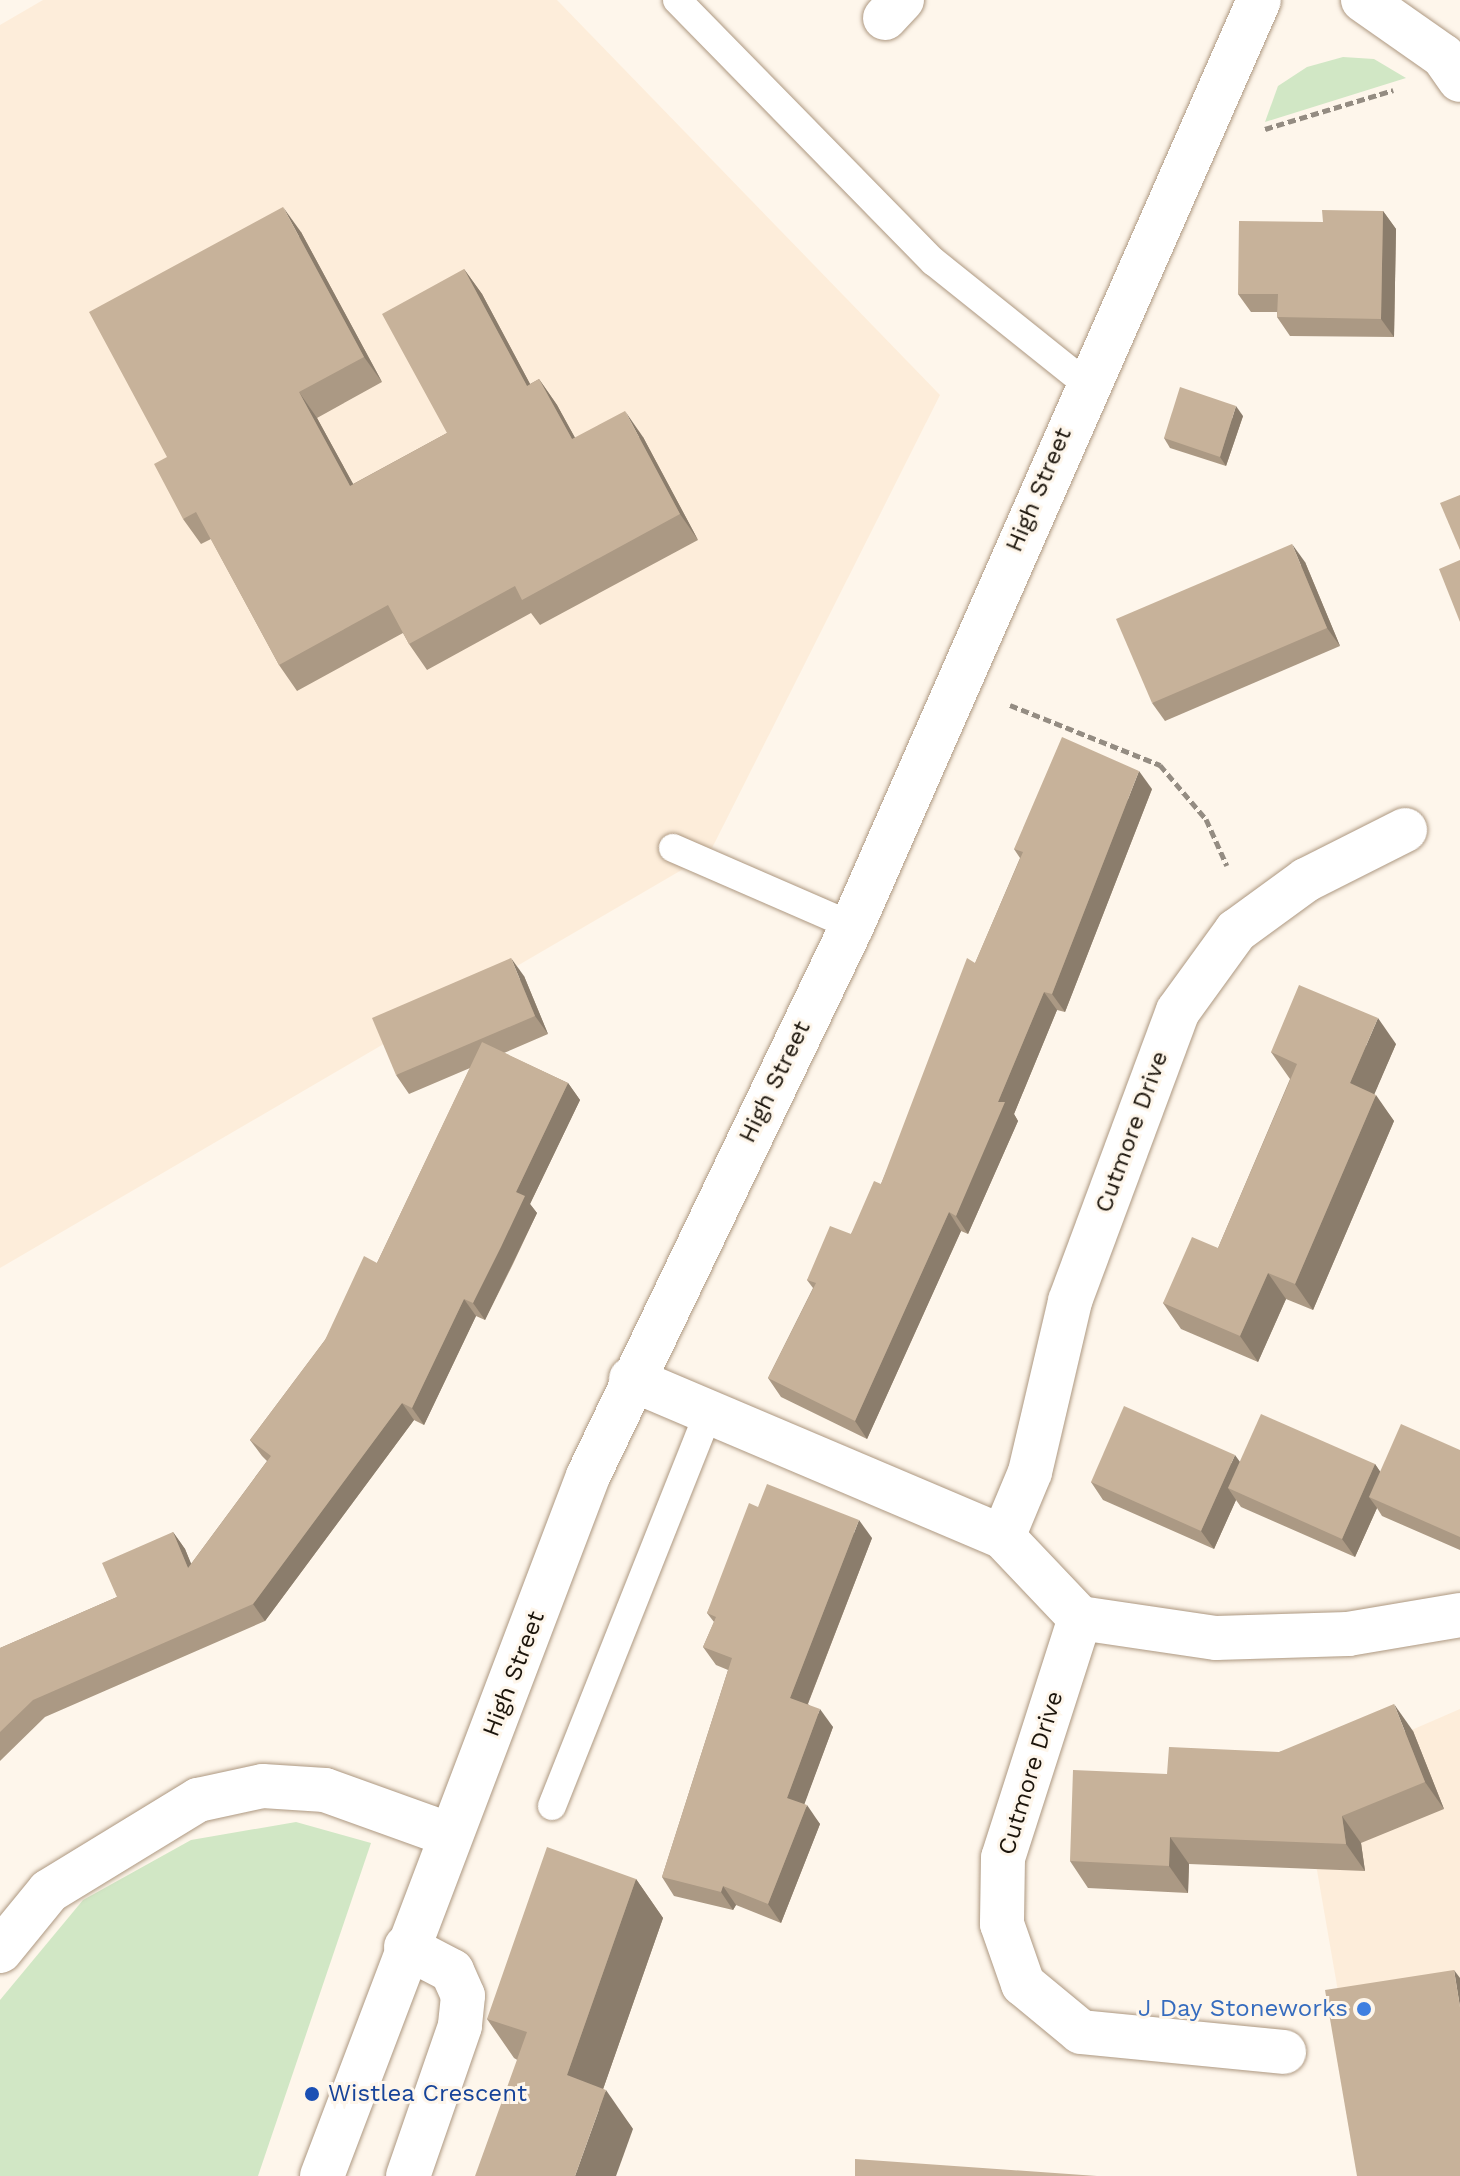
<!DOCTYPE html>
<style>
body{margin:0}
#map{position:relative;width:1460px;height:2176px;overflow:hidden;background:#fef6eb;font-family:"Work Sans",sans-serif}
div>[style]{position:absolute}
.built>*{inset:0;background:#fdedda}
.green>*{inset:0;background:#d1e7c5}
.path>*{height:5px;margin-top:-2.5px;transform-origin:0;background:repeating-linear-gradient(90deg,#948c82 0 8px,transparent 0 12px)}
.roads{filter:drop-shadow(0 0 2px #ad9881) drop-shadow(0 0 2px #ad9881)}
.lane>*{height:28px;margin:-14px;padding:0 14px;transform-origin:14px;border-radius:14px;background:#fff}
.street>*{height:44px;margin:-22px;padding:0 22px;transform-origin:22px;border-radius:22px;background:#fff}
.secondary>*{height:44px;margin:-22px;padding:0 22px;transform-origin:22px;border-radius:22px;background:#fff}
.wall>*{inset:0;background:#ab9984}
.shaded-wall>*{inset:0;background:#8b7d6c}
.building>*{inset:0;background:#c7b29a}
.dots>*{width:22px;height:22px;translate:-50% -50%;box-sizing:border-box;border:4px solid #fef6eb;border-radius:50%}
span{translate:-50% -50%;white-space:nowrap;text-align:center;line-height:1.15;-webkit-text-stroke:6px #fef6eb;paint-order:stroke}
.street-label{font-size:24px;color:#1c150c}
.shop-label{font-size:24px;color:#366cbe}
.right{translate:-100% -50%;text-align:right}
.transit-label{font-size:24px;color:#164399}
.left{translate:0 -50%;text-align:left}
</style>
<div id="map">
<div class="built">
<div style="clip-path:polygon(43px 0,557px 0,940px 395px,709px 854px,0 1268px,0 25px)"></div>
<div style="clip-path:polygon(1460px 1709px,1460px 2176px,1370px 2176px,1301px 1778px)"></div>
</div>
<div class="green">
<div style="clip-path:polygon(1343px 57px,1374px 59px,1406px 78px,1265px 122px,1278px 86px,1307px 67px)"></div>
<div style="clip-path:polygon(296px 1822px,371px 1843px,258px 2176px,0 2176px,0 2000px,83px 1900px,191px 1840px)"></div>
</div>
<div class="path">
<div style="left:1265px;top:129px;width:134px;rotate:-16.9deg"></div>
<div style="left:1010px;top:705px;width:162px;rotate:21.8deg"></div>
<div style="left:1160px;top:765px;width:71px;rotate:49.6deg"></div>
<div style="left:1206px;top:819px;width:51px;rotate:65.9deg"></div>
</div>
<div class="roads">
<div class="lane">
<div style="left:677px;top:0;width:367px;rotate:45.6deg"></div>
<div style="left:934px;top:262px;width:193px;rotate:38.7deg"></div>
<div style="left:673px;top:848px;width:195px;rotate:23.5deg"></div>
<div style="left:552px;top:1806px;width:424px;rotate:-68.3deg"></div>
</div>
<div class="street">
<div style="left:1363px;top:0;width:98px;rotate:35deg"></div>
<div style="left:1443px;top:56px;width:29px;rotate:55deg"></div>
<div style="left:885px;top:18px;width:25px;rotate:-47deg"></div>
<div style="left:631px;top:1379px;width:404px;rotate:23deg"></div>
<div style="left:1003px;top:1537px;width:112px;rotate:46.5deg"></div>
<div style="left:1080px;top:1618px;width:137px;rotate:8.4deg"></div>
<div style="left:1216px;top:1638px;width:132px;rotate:-1.7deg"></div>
<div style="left:1348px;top:1634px;width:114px;rotate:-9.6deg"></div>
<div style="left:1003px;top:1537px;width:70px;rotate:-67.4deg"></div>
<div style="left:1030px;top:1472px;width:176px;rotate:-76.8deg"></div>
<div style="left:1070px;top:1301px;width:309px;rotate:-69.6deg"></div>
<div style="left:1178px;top:1011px;width:99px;rotate:-54.1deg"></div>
<div style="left:1236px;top:931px;width:87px;rotate:-36.1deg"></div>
<div style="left:1306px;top:880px;width:111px;rotate:-26.8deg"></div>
<div style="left:1080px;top:1618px;width:252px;rotate:107.8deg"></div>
<div style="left:1003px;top:1858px;width:66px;rotate:90.9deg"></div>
<div style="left:1002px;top:1924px;width:64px;rotate:70.7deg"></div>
<div style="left:1023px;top:1984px;width:75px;rotate:39.6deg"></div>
<div style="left:1081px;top:2032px;width:204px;rotate:5.6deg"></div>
<div style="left:406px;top:1947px;width:52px;rotate:27.6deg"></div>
<div style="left:452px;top:1971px;width:27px;rotate:66deg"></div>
<div style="left:463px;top:1996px;width:30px;rotate:96deg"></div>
<div style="left:460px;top:2026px;width:159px;rotate:109.1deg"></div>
<div style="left:0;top:1951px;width:77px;rotate:-50.8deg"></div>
<div style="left:49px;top:1891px;width:175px;rotate:-31.4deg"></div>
<div style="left:198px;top:1800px;width:66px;rotate:-12.2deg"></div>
<div style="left:263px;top:1786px;width:62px;rotate:3.7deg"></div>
<div style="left:325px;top:1790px;width:133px;rotate:19.8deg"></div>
</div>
<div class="secondary">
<div style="left:322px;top:2176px;width:749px;rotate:-69.19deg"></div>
<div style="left:588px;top:1476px;width:610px;rotate:-64.36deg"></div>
<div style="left:852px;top:926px;width:1011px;rotate:-66.27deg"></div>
</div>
</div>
<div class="wall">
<div style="clip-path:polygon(1383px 211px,1396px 229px,1394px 337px,1290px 336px,1277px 317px,1277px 312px,1251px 312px,1238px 294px,1323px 222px)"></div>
<div style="clip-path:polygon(301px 232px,382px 382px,317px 418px,353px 484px,447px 433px,464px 269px,482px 294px,530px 384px,539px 379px,557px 405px,575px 438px,643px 437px,698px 540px,540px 625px,531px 613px,427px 670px,409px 644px,403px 633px,297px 691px,279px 665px,211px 539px,201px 544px,183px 519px)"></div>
<div style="clip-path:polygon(1243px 416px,1226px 466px,1170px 448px,1164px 438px)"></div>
<div style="clip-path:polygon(1305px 562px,1340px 646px,1165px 721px,1152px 703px)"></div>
<div style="clip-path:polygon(1152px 789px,1065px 1012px,1057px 1010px,1014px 1114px,1018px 1121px,968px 1234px,961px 1231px,867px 1439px,781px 1397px,768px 1378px,813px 1288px,807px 1280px,851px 1234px,881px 1184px,1020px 858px,1014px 849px)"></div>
<div style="clip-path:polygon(524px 976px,548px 1034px,504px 1053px,568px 1083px,580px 1100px,530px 1204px,537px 1213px,513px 1264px,485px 1320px,476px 1316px,424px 1425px,414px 1420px,265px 1621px,45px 1717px,0 1761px,0 1648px,117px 1597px,173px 1532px,185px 1549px,191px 1564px,267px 1461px,262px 1456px,250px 1440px,325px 1340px,377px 1263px,470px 1068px,409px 1094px,396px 1075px)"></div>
<div style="clip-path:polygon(1396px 1044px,1374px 1094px,1394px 1121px,1313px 1310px,1286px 1299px,1258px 1362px,1181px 1329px,1163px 1303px,1218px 1248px,1290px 1079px,1271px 1052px)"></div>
<div style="clip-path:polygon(1460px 1450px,1460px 1550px,1382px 1516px,1377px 1508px,1355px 1557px,1241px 1507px,1236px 1500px,1214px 1549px,1103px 1500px,1091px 1482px,1240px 1462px,1375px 1464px,1380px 1472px)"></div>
<div style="clip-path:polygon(758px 1507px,872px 1538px,808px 1704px,833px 1727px,804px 1804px,820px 1824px,781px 1923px,736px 1905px,733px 1910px,674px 1896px,662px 1877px,728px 1670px,716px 1665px,703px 1647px,714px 1622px,707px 1613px)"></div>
<div style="clip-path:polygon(1413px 1731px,1444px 1809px,1361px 1843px,1365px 1871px,1189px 1864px,1188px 1893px,1088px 1888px,1070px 1861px,1167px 1774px,1279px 1752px)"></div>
<div style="clip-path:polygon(636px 1879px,663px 1918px,603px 2089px,633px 2129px,514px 2058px,487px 2019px)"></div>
</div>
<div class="shaded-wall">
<div style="clip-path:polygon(283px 207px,301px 232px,382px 382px,364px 357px)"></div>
<div style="clip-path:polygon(1383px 211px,1396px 229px,1394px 337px,1381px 319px)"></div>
<div style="clip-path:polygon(464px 269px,482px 294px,545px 412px,527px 386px)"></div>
<div style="clip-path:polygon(539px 379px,557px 405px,590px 465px,572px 439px)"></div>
<div style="clip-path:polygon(299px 392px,317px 418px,368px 511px,350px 486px)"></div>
<div style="clip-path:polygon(1236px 406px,1243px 416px,1226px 466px,1220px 457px)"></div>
<div style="clip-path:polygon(625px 411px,643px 437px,698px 540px,680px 514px)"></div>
<div style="clip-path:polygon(1292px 544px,1305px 562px,1340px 646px,1327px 628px)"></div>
<div style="clip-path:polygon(1139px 771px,1152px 789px,1065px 1012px,1052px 994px)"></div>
<div style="clip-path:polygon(511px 958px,524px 976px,548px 1034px,535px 1016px)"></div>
<div style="clip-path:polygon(1044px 992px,1057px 1010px,1014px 1114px,1018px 1121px,968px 1234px,956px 1216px,998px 1102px)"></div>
<div style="clip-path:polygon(1378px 1018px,1396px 1044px,1368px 1109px,1350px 1083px)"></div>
<div style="clip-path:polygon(568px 1083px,580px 1100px,530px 1204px,537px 1213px,485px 1320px,473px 1303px,516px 1192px)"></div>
<div style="clip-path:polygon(1376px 1095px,1394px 1121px,1313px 1310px,1295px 1284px)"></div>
<div style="clip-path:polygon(949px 1212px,961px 1231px,867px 1439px,855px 1421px)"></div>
<div style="clip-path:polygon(1268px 1273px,1286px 1299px,1258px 1362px,1240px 1336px)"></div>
<div style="clip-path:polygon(464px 1299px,476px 1316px,424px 1425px,412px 1408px)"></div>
<div style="clip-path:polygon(402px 1403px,414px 1420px,265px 1621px,253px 1604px)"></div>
<div style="clip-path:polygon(1235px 1455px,1248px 1473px,1228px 1488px,1236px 1500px,1214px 1549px,1201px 1531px)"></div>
<div style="clip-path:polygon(1375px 1464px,1388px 1483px,1369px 1497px,1377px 1508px,1355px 1557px,1342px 1539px)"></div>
<div style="clip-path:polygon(859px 1520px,872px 1538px,803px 1716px,790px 1698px)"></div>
<div style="clip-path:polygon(173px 1532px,185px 1549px,200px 1585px,188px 1568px)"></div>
<div style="clip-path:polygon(1394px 1704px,1413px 1731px,1444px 1809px,1425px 1782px)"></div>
<div style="clip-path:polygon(820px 1709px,833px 1727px,800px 1816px,787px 1798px)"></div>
<div style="clip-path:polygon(807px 1805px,820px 1824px,781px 1923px,768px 1904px)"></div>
<div style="clip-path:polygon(1342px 1816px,1361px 1843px,1365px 1871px,1346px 1844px)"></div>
<div style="clip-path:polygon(1170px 1837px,1189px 1864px,1188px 1893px,1169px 1866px)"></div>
<div style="clip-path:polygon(636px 1879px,663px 1918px,594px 2115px,567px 2075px)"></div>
<div style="clip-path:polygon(723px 1886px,736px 1905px,733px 1910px,721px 1892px)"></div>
<div style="clip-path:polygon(1454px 1970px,1460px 1978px,1460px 2007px)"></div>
<div style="clip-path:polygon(606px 2090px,633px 2129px,616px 2176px,575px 2176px)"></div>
</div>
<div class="building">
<div style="clip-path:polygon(283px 207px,364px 357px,299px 392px,350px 486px,447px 433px,382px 314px,464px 269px,527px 386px,539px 379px,572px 439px,625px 411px,680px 514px,522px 600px,515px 586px,409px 644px,388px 605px,279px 665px,196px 512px,183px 519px,154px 464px,167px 457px,89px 312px)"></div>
<div style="clip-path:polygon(1322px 210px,1383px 211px,1381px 319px,1277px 317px,1278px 294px,1238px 294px,1239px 221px,1323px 222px)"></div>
<div style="clip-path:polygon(1180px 387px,1236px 406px,1220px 457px,1164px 438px)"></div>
<div style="clip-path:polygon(1460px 495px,1460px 550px,1440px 503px)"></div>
<div style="clip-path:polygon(1292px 544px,1327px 628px,1152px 703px,1116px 619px)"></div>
<div style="clip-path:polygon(1460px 560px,1460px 622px,1439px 569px)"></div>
<div style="clip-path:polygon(1062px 737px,1139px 771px,1052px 994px,1044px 992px,998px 1102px,1005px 1102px,956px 1216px,949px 1212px,855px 1421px,768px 1378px,816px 1283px,807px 1280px,830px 1226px,851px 1234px,874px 1181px,881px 1184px,967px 958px,975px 963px,1023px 852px,1014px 849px)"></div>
<div style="clip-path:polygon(511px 958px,535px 1016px,396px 1075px,372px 1018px)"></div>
<div style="clip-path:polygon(1299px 985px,1378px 1018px,1350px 1083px,1376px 1095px,1295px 1284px,1268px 1273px,1240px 1336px,1163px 1303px,1192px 1237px,1218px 1248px,1297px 1064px,1271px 1052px)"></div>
<div style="clip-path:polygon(482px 1042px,568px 1083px,516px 1192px,525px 1196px,501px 1247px,473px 1303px,464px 1299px,412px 1408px,402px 1403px,253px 1604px,33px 1700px,0 1732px,0 1648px,117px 1597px,102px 1563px,173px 1532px,188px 1568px,271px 1456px,250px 1440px,325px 1340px,364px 1256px,377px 1263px)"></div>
<div style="clip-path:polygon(1124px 1406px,1235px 1455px,1201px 1531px,1091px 1482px)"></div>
<div style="clip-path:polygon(1261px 1414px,1375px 1464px,1342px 1539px,1228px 1488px)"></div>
<div style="clip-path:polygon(1401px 1424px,1460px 1450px,1460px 1537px,1369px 1497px)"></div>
<div style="clip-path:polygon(767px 1484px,859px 1520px,790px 1698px,820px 1709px,787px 1798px,807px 1805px,768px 1904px,723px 1886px,721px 1892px,662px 1877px,732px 1658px,703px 1647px,716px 1617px,707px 1613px,749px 1503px,758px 1507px)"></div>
<div style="clip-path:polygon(1394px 1704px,1425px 1782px,1342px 1816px,1346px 1844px,1170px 1837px,1169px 1866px,1070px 1861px,1073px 1770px,1167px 1774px,1169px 1747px,1279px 1752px)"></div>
<div style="clip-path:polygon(547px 1847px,636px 1879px,567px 2075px,606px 2090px,575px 2176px,475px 2176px,527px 2032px,487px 2019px)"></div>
<div style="clip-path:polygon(1454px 1970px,1460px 2007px,1460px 2176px,1357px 2176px,1325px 1990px)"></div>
<div style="clip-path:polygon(855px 2159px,1097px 2176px,855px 2176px)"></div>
</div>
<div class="dots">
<div style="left:1364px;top:2009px;background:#3f7fe0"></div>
<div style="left:312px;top:2094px;background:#1a4fb4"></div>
</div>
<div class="street-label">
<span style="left:1039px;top:490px;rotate:-67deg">High Street</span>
<span style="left:775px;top:1082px;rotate:-64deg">High Street</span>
<span style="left:1132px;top:1132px;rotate:-70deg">Cutmore Drive</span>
<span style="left:514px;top:1674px;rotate:-69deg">High Street</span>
<span style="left:1031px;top:1773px;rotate:-73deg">Cutmore Drive</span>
</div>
<div class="shop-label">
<span class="right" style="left:1348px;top:2009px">J Day Stoneworks</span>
</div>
<div class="transit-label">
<span class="left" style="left:328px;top:2094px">Wistlea Crescent</span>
</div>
</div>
